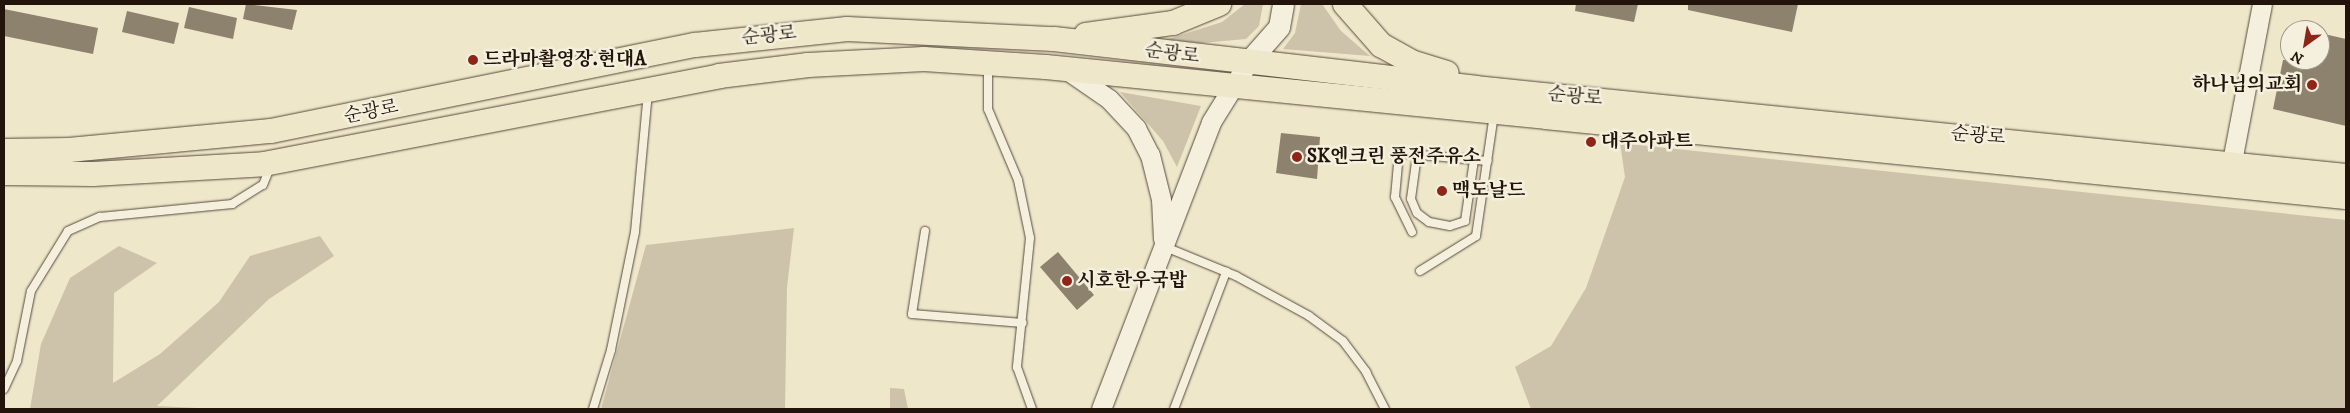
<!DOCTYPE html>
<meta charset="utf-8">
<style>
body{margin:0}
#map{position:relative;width:2350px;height:413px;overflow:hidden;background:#efe7ca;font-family:"IM FELL DW Pica","Noto Serif KR",serif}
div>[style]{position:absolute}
.green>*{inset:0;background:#ccc3aa}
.building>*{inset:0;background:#8d826e}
.roads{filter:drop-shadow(0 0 1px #55493b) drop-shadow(0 0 1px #55493b)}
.service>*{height:8px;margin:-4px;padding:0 4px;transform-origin:4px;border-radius:4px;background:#f5efdd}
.tertiary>*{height:19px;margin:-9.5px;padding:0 9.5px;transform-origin:9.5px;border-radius:9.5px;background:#f5efdd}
.secondary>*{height:21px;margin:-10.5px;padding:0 10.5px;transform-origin:10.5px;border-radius:10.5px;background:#f5efdd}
.primary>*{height:24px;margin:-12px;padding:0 12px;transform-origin:12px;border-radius:12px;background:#efe7ca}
.dots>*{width:14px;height:14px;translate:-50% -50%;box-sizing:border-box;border:2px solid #f5efdd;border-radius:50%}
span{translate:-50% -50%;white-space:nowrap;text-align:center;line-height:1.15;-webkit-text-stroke:5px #f5efdd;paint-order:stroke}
.street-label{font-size:19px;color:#22140b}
.poi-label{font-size:19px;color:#22140b;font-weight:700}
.left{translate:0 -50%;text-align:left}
.right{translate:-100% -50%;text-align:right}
.frame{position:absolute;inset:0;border:5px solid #22140b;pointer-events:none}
.north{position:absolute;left:2280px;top:20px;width:50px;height:50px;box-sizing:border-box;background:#f5efdd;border:1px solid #a19789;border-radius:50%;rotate:212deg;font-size:14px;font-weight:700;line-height:20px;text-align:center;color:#22140b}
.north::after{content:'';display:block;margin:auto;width:18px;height:22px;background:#8f2418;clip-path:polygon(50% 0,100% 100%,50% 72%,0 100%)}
</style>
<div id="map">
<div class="green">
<div style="clip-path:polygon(1245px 4px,1263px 4px,1259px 26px,1246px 39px,1202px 43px,1165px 40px,1222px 22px)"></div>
<div style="clip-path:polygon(1301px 4px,1322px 4px,1341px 31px,1370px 56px,1283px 49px,1295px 33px)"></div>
<div style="clip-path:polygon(1120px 92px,1201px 106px,1177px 167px,1163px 141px)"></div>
<div style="clip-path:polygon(1620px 143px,2346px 220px,2346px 409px,1531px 409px,1515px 367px,1551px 346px,1586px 288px,1625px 177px)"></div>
<div style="clip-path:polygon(794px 228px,787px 287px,785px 409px,601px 409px,646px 245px)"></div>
<div style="clip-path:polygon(320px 236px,334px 256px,269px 299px,157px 406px,217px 409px,30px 409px,41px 344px,70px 278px,119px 246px,157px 263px,114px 293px,113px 383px,160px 354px,219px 302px,250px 256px)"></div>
<div style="clip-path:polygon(890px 388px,904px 389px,908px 409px,890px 409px)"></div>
</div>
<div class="building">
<div style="clip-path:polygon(246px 4px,297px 10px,292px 30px,243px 19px)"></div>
<div style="clip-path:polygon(1576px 4px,1638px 4px,1634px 22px,1575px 11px)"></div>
<div style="clip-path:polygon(1688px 4px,1798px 4px,1792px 32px,1688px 10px)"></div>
<div style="clip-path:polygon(189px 7px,237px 18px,233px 39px,184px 28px)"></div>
<div style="clip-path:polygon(4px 9px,98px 28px,93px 54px,4px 36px)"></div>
<div style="clip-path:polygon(127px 11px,179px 23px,174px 44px,122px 32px)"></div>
<div style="clip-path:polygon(2320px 33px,2346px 39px,2346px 126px,2273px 109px,2283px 60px,2320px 60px)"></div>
<div style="clip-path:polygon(1281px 133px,1320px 137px,1317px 179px,1276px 173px)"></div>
<div style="clip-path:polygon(1058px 252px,1094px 295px,1077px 310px,1040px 267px)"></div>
</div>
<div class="roads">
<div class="service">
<div style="left:988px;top:65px;width:44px;rotate:90deg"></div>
<div style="left:988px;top:109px;width:77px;rotate:67.1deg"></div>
<div style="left:1018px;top:180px;width:59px;rotate:78.3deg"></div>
<div style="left:1030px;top:238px;width:130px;rotate:95.8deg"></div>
<div style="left:1017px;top:367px;width:45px;rotate:70.3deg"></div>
<div style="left:1417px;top:155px;width:44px;rotate:97.8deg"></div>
<div style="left:1411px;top:199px;width:15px;rotate:67deg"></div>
<div style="left:1417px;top:213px;width:15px;rotate:37deg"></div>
<div style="left:1429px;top:222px;width:21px;rotate:11deg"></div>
<div style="left:1450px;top:226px;width:16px;rotate:-18deg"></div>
<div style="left:1465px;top:221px;width:62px;rotate:-81.6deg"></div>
<div style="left:925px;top:231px;width:84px;rotate:98.9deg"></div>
<div style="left:912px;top:314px;width:111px;rotate:4.6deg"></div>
<div style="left:1412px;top:232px;width:39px;rotate:-116deg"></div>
<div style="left:1395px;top:197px;width:44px;rotate:-84.8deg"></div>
<div style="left:1399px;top:153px;width:89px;rotate:5.1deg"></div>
<div style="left:1163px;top:246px;width:79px;rotate:22.3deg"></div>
<div style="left:1236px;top:276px;width:83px;rotate:28.7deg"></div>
<div style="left:1309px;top:316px;width:42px;rotate:36.3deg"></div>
<div style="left:1343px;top:341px;width:39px;rotate:53deg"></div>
<div style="left:1366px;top:372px;width:42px;rotate:62.8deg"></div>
<div style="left:1420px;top:271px;width:66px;rotate:-32deg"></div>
<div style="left:1476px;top:236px;width:123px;rotate:-81.6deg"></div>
<div style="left:4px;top:389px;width:31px;rotate:-65deg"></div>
<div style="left:17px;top:361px;width:71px;rotate:-78.7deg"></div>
<div style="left:31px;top:291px;width:70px;rotate:-58.3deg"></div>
<div style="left:68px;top:231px;width:35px;rotate:-24deg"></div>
<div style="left:100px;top:217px;width:133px;rotate:-5.6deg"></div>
<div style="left:232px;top:204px;width:36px;rotate:-32deg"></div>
<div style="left:263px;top:185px;width:18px;rotate:-68deg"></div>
<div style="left:593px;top:409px;width:62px;rotate:-73deg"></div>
<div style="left:611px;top:350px;width:120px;rotate:-78.5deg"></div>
<div style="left:635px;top:232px;width:141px;rotate:-84.7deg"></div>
<div style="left:1174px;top:409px;width:147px;rotate:-69.2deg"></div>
</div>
<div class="tertiary">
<div style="left:1067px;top:70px;width:51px;rotate:34.6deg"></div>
<div style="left:1109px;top:99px;width:40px;rotate:47deg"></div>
<div style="left:1136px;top:128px;width:30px;rotate:63deg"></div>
<div style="left:1150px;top:155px;width:45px;rotate:76deg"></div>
<div style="left:1161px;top:199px;width:40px;rotate:87.1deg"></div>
<div style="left:2229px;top:177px;width:176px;rotate:-79.2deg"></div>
<div style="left:1101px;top:409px;width:307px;rotate:-69deg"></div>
<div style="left:1211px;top:122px;width:72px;rotate:-58.1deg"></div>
</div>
<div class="secondary">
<div style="left:1249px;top:61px;width:45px;rotate:-48.6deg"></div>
<div style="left:1279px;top:27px;width:23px;rotate:-80deg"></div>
</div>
<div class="primary">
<div style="left:1345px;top:4px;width:55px;rotate:48.7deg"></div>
<div style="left:1381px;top:45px;width:38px;rotate:29deg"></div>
<div style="left:1414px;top:63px;width:34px;rotate:17deg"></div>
<div style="left:1086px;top:35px;width:88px;rotate:-7.9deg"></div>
<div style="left:1173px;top:23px;width:50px;rotate:-22.4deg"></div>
<div style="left:4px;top:151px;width:65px;rotate:-0.9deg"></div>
<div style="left:69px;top:150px;width:203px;rotate:-5.4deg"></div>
<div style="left:271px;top:131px;width:433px;rotate:-11.5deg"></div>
<div style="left:695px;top:45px;width:153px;rotate:-6deg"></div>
<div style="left:847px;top:29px;width:207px;rotate:2.8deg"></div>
<div style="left:1054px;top:39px;width:424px;rotate:6.6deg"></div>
<div style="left:1475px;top:88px;width:875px;rotate:5.77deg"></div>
<div style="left:4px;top:173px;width:89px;rotate:0.6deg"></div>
<div style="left:93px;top:174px;width:171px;rotate:-3.3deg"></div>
<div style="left:264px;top:164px;width:463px;rotate:-10.9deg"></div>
<div style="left:719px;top:76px;width:90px;rotate:-7deg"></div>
<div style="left:808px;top:65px;width:116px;rotate:-3deg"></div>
<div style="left:924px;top:59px;width:122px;rotate:3.8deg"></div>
<div style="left:1046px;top:67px;width:1306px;rotate:5.71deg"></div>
</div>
</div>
<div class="dots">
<div style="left:473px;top:60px;background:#8f2418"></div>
<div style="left:2312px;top:85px;background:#8f2418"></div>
<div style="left:1591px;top:142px;background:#8f2418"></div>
<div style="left:1297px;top:157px;background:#8f2418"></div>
<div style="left:1442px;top:191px;background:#8f2418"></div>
<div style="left:1067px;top:281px;background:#8f2418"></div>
</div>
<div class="street-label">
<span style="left:769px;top:36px;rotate:-6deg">순광로</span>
<span style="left:1172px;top:54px;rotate:7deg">순광로</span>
<span style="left:1575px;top:97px;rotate:5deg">순광로</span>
<span style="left:371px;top:112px;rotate:-11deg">순광로</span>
<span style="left:1978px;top:136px;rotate:5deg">순광로</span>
</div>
<div class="poi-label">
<span class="left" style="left:483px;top:60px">드라마촬영장.현대A</span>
<span class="right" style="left:2302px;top:85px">하나님의교회</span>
<span class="left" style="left:1601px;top:142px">대주아파트</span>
<span class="left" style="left:1307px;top:157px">SK엔크린 풍전주유소</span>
<span class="left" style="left:1452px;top:191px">맥도날드</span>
<span class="left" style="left:1077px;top:281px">시호한우국밥</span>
</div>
<div class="frame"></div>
<div class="north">N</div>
</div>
